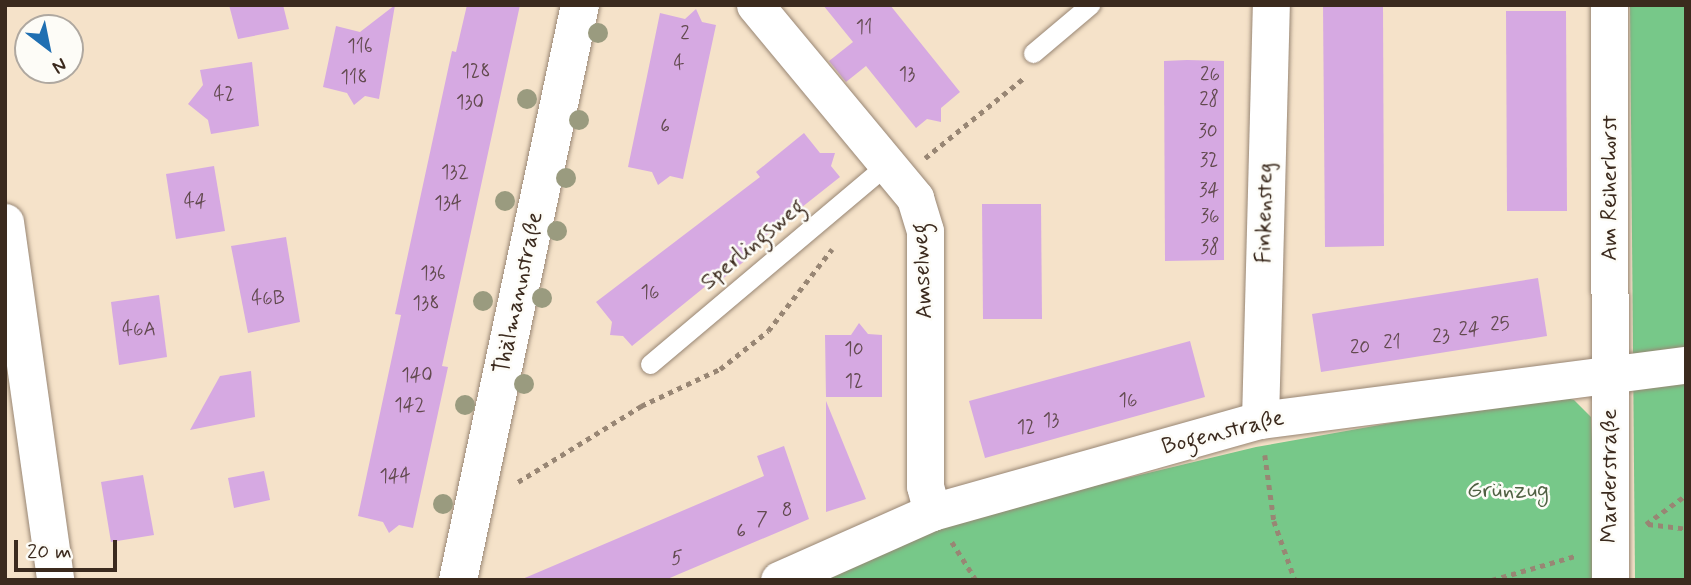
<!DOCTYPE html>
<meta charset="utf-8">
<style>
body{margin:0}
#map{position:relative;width:1691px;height:585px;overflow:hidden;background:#f5e2c9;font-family:Mynerve,sans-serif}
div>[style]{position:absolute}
.green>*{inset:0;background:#77c889}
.building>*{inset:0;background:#d6a9e2}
.path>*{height:4.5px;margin-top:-2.25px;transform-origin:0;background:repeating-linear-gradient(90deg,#988674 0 5px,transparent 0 10px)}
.roads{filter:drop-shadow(0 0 2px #988674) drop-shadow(0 0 2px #988674)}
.lane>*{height:19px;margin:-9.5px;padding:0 9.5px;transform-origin:9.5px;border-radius:9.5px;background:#fff}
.street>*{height:37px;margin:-18.5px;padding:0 18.5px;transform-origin:18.5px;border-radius:18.5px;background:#fff}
.secondary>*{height:38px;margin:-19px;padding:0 19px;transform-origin:19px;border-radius:19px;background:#fff}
.trees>*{width:20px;height:20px;margin:-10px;border-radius:50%;background:#9a9b7f}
span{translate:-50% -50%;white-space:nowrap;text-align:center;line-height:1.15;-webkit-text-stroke:5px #fdfcf7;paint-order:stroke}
.number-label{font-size:19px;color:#624a4f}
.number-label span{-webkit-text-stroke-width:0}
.street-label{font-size:23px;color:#3b2a1e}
.park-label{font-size:23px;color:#506143}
.frame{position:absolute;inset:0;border:7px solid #3b2a1e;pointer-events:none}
.north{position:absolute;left:14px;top:14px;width:70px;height:70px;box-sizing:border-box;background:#fdfcf7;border:2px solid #afa8a0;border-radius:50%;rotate:148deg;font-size:19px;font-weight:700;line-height:28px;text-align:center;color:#3b2a1e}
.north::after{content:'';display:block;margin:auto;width:24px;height:32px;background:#1f6fb2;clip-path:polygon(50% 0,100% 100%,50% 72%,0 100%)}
.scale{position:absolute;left:14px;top:540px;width:103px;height:32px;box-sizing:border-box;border:4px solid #3b2a1e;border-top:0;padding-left:9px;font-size:21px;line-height:24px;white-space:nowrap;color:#3b2a1e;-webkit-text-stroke:5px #fdfcf7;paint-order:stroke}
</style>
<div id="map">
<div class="green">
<div style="clip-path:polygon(1630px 5px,1686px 5px,1686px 580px,1635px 580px)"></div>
<div style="clip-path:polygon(1554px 394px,1574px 400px,1591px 417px,1598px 580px,815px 580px,936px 524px,1256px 447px)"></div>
</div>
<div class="building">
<div style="clip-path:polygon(229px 5px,283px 5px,289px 29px,238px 39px)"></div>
<div style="clip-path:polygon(395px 5px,379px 99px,365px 96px,354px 105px,347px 93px,323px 87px,336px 26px,360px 32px)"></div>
<div style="clip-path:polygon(467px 5px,520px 5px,442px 366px,448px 367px,413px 528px,399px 525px,389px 533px,383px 522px,358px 516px,401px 315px,395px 314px,452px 51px,456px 52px)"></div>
<div style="clip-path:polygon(823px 5px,890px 5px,960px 92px,941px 108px,941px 122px,927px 119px,916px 128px,866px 66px,846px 82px,829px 61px,853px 42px)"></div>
<div style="clip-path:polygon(1323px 5px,1383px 5px,1384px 246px,1325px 247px)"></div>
<div style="clip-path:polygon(696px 9px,702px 22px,716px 25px,683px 179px,670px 176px,658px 185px,652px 172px,628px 167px,646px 81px,660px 13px,685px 19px)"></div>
<div style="clip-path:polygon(1506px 11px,1566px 11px,1567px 211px,1507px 211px)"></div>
<div style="clip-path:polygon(1187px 60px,1224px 61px,1224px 260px,1165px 261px,1164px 61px)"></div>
<div style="clip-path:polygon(252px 62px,259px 126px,211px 134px,208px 120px,188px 104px,203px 85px,200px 70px)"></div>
<div style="clip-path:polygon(804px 133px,820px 153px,835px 153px,831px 166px,840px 177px,759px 241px,763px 246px,715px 285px,712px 281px,632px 346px,623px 336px,610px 335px,612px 322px,596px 302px,760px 177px,756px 172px)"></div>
<div style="clip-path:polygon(214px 166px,225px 231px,176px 239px,166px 174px)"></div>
<div style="clip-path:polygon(982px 204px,1041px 204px,1042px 319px,983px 319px)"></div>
<div style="clip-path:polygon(286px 237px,300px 322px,248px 333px,231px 246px)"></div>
<div style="clip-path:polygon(1538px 278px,1547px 336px,1321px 372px,1312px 314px)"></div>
<div style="clip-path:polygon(159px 295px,167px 357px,119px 365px,111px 302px)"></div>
<div style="clip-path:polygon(859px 323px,868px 334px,882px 335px,882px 397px,826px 397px,825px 335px,851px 335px)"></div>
<div style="clip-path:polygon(1190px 341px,1205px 397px,985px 458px,969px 401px)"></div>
<div style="clip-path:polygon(251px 371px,255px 417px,190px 430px,220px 376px)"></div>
<div style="clip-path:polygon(826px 401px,866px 499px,826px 512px)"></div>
<div style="clip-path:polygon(784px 446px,809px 519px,665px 580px,520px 580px,764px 476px,757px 456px)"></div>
<div style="clip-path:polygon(264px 471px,270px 500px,234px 508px,228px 478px)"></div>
<div style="clip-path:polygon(143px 475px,154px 535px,111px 542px,101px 482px)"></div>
</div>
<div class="path">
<div style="left:925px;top:158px;width:129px;rotate:-39deg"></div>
<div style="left:1265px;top:455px;width:67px;rotate:82.2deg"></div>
<div style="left:1274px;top:521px;width:63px;rotate:70.4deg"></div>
<div style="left:518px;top:482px;width:145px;rotate:-31.7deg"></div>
<div style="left:641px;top:406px;width:87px;rotate:-25.1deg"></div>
<div style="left:720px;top:369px;width:61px;rotate:-38.4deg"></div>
<div style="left:768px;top:331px;width:104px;rotate:-52deg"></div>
<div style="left:1646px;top:524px;width:49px;rotate:-35.9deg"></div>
<div style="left:1648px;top:524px;width:38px;rotate:7deg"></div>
<div style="left:952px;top:542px;width:45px;rotate:57.7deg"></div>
<div style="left:1492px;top:580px;width:86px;rotate:-16.1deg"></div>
</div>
<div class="roads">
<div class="lane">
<div style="left:1033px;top:53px;width:75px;rotate:-40.1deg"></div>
<div style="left:650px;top:364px;width:312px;rotate:-40.1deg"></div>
</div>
<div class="street">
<div style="left:755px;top:5px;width:251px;rotate:50.3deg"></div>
<div style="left:915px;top:198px;width:34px;rotate:73deg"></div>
<div style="left:925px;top:231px;width:255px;rotate:90deg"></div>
<div style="left:925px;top:486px;width:27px;rotate:75deg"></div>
<div style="left:1609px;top:5px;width:575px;rotate:89.9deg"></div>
<div style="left:5px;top:222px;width:361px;rotate:82deg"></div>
<div style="left:1260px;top:420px;width:415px;rotate:-88.5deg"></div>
<div style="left:779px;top:580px;width:167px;rotate:-24deg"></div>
<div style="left:932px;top:512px;width:341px;rotate:-15.7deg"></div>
<div style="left:1260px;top:420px;width:430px;rotate:-7.4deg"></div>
</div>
<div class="secondary">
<div style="left:458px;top:580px;width:588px;rotate:-78.02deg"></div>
</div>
</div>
<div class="trees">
<div style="left:598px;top:33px"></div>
<div style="left:527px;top:99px"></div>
<div style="left:579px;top:120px"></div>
<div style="left:566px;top:178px"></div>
<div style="left:505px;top:201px"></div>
<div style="left:557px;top:231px"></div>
<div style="left:542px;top:298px"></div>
<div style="left:483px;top:301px"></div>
<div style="left:524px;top:384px"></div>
<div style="left:465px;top:405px"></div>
<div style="left:443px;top:504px"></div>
</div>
<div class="number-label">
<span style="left:864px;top:28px">11</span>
<span style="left:685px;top:34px">2</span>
<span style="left:360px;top:47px">116</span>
<span style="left:679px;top:64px">4</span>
<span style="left:476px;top:72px">128</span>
<span style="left:907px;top:75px">13</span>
<span style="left:1210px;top:75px">26</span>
<span style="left:354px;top:78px">118</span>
<span style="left:224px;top:95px">42</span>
<span style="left:1209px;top:100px">28</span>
<span style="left:470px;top:103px">130</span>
<span style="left:665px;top:127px">6</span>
<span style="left:1208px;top:132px">30</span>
<span style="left:1209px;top:161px">32</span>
<span style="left:455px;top:173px">132</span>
<span style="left:1209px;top:191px">34</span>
<span style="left:195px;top:202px">44</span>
<span style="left:448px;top:204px">134</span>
<span style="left:1210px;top:217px">36</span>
<span style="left:1210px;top:248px">38</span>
<span style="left:433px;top:274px">136</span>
<span style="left:650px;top:293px">16</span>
<span style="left:268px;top:299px">46B</span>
<span style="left:426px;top:304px">138</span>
<span style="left:1500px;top:325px">25</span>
<span style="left:139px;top:330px">46A</span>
<span style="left:1469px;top:330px">24</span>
<span style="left:1441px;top:337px">23</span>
<span style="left:1392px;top:343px">21</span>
<span style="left:1360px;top:348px">20</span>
<span style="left:854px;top:350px">10</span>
<span style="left:417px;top:376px">140</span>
<span style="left:854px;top:382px">12</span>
<span style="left:1128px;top:401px">16</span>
<span style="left:410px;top:406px">142</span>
<span style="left:1051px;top:421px">13</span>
<span style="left:1026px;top:428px">12</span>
<span style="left:395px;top:477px">144</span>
<span style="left:787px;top:511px">8</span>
<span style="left:762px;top:520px">7</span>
<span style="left:741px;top:532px">6</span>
<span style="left:677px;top:559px">5</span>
</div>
<div class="street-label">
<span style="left:1610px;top:188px;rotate:-90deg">Am Reiherhorst</span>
<span style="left:1265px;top:213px;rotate:-89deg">Finkensteg</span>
<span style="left:753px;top:245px;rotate:-40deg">Sperlingsweg</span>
<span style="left:923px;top:271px;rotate:-93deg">Amselweg</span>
<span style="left:519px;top:293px;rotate:-78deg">Thälmannstraße</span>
<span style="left:1223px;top:433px;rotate:-14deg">Bogenstraße</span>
<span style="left:1610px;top:476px;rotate:-90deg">Marderstraße</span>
</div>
<div class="park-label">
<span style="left:1508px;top:491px">Grünzug</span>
</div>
<div class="frame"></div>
<div class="north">N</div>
<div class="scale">20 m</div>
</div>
